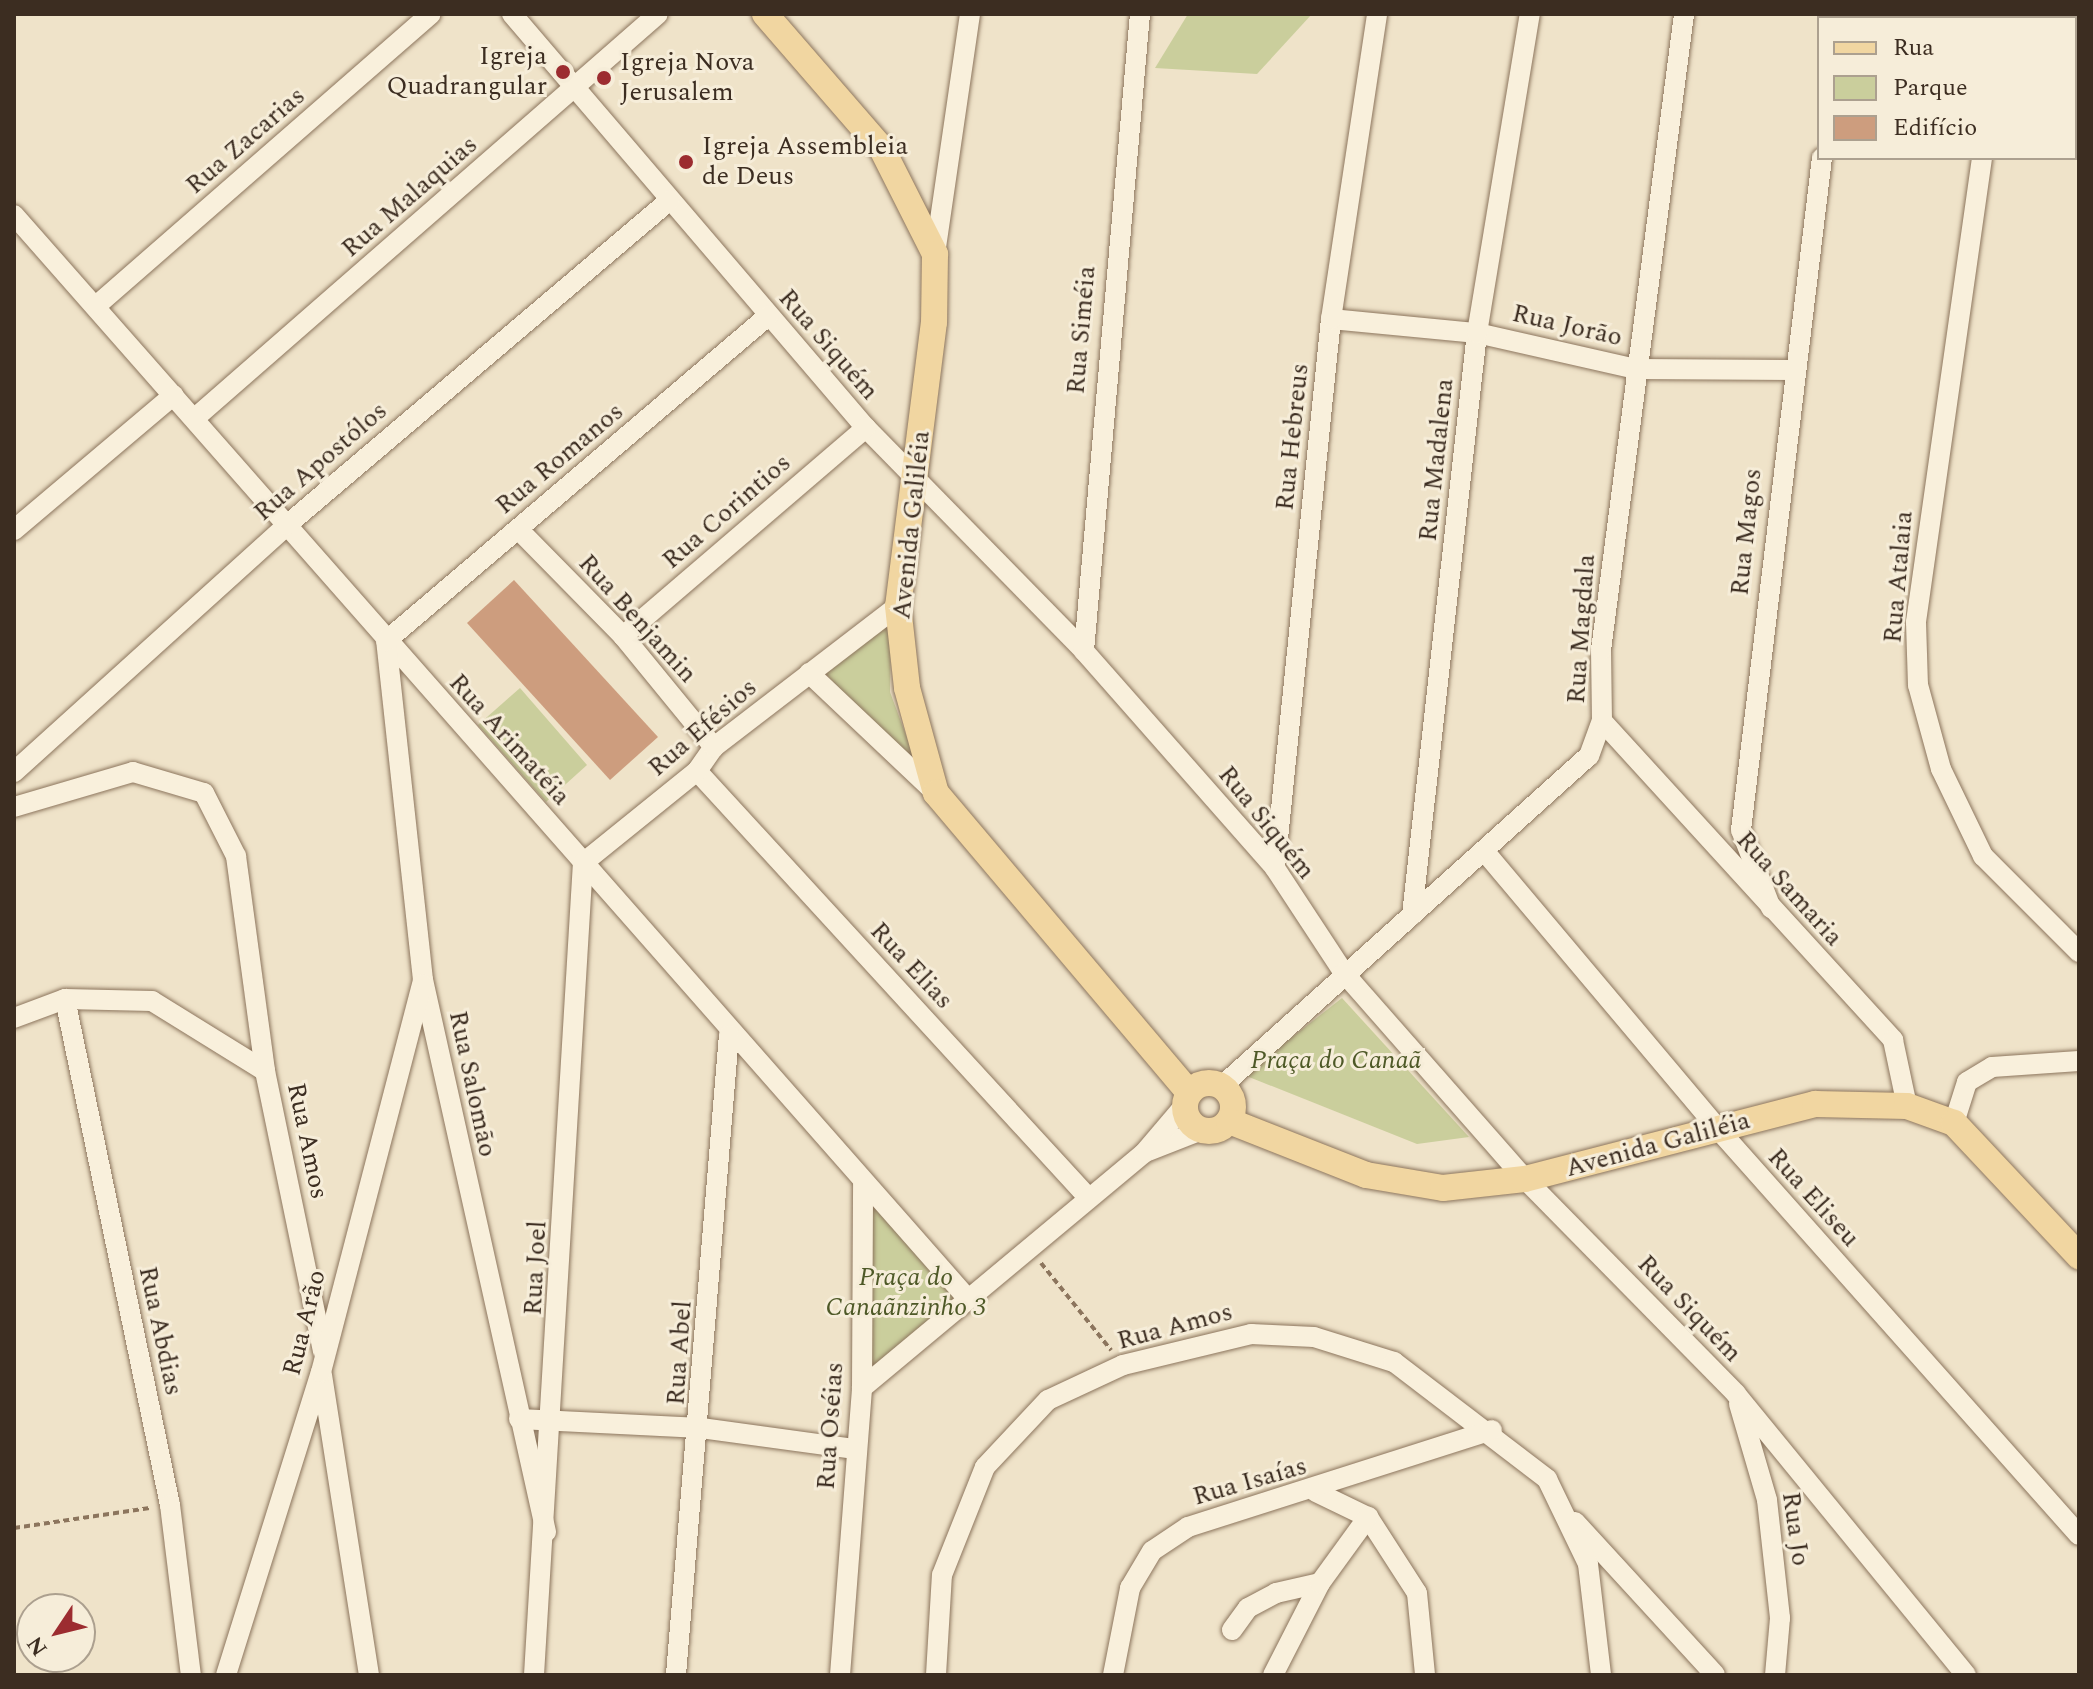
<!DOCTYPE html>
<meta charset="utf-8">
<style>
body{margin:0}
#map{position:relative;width:2093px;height:1689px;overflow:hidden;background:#efe3c9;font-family:Spectral,serif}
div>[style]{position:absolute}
.green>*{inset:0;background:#cace9c}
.building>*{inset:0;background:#cd9d7e}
.path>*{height:4px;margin-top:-2px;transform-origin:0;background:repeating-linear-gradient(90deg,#8c755d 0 6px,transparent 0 10px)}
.roads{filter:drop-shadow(0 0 2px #8c755d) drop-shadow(0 0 2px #8c755d)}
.minor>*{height:20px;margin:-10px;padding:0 10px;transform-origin:10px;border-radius:10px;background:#f9f0dc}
.major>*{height:26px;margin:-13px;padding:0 13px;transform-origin:13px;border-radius:13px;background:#f1d6a1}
.major>.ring{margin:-13px;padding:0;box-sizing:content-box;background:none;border:26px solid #f1d6a1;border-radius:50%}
.dots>*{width:22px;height:22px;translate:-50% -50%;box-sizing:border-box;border:4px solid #f6edd9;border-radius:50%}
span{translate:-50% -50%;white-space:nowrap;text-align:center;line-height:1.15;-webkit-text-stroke:6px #f6edd9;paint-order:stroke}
.poi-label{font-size:26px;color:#3c2d21}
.right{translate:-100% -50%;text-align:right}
.left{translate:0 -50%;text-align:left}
.street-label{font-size:26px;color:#3c2d21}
.park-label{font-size:26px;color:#4e5927;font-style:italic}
.frame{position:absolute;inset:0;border:16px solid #3c2d21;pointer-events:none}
.legend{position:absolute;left:1817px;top:16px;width:260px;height:144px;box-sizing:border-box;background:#f6edd9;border:2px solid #aca08f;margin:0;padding:10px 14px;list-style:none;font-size:24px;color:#3c2d21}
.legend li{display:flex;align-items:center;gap:16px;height:40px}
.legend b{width:40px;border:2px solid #aca08f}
.north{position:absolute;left:16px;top:1593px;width:80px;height:80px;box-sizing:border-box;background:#f6edd9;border:2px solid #aca08f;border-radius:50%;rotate:235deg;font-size:22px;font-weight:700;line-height:32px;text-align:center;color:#3c2d21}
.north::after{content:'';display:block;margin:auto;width:28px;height:36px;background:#9c2c30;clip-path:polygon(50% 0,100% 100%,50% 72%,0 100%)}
</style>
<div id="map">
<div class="green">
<div style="clip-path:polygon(1188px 14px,1312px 14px,1257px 74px,1155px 68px)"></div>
<div style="clip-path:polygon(891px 617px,890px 692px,920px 773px,820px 668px)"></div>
<div style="clip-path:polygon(520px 688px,587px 765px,546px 802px,478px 725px)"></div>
<div style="clip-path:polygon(1342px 998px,1469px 1137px,1417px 1144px,1244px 1075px)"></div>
<div style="clip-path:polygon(869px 1196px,960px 1297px,869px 1373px)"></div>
</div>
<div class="building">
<div style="clip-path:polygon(514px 580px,658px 737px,610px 780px,467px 623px)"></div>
</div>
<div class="path">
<div style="left:1041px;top:1263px;width:112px;rotate:51.2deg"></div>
<div style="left:14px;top:1528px;width:137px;rotate:-8.4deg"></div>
</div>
<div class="roads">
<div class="minor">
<div style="left:512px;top:14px;width:545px;rotate:49.47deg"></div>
<div style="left:866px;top:428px;width:312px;rotate:45.6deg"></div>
<div style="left:1084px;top:651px;width:289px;rotate:48.6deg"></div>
<div style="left:1275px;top:868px;width:126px;rotate:56.7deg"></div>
<div style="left:1344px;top:973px;width:274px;rotate:48.7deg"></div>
<div style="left:1525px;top:1179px;width:301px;rotate:45.5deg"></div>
<div style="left:1736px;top:1394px;width:363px;rotate:50.7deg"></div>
<div style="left:1868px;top:14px;width:20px;rotate:11deg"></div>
<div style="left:1842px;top:18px;width:4px;rotate:-76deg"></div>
<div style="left:2075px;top:54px;width:4px;rotate:14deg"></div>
<div style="left:1982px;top:158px;width:469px;rotate:98.1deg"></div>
<div style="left:1916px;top:622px;width:63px;rotate:88.2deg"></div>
<div style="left:1918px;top:685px;width:87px;rotate:74.7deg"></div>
<div style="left:1941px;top:769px;width:97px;rotate:64.2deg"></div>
<div style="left:1983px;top:856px;width:136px;rotate:45deg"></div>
<div style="left:14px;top:215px;width:1443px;rotate:48.65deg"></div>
<div style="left:935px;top:254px;width:243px;rotate:-81.7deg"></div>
<div style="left:96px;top:306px;width:444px;rotate:-41.1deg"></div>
<div style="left:1331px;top:319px;width:147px;rotate:5.5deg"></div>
<div style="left:1477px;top:333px;width:163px;rotate:12.8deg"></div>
<div style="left:1636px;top:369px;width:156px;rotate:0.4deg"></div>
<div style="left:195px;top:418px;width:614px;rotate:-41.11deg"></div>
<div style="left:518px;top:529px;width:150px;rotate:45.5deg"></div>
<div style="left:623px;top:636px;width:144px;rotate:50.7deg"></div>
<div style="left:14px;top:530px;width:209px;rotate:-40.2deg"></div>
<div style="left:623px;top:636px;width:320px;rotate:-40.6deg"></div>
<div style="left:1084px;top:651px;width:639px;rotate:-84.98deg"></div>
<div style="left:809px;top:673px;width:175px;rotate:43.4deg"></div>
<div style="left:1602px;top:721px;width:432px;rotate:47.6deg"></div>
<div style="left:1893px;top:1040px;width:67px;rotate:78deg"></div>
<div style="left:697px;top:771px;width:575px;rotate:47.47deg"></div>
<div style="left:14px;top:772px;width:368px;rotate:-42.1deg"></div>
<div style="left:287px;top:525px;width:502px;rotate:-40.32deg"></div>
<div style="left:14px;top:807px;width:124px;rotate:-16.4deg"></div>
<div style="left:133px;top:772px;width:74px;rotate:16.5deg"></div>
<div style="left:204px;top:793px;width:71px;rotate:63.1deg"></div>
<div style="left:236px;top:856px;width:217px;rotate:82.3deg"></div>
<div style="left:265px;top:1071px;width:286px;rotate:78.3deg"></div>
<div style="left:1485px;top:852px;width:362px;rotate:49.9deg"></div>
<div style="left:1718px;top:1129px;width:543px;rotate:48.36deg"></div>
<div style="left:1275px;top:868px;width:552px;rotate:-84.18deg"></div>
<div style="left:1331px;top:319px;width:308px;rotate:-81.4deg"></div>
<div style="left:1771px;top:908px;width:84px;rotate:-111deg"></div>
<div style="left:1741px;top:830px;width:677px;rotate:-83.13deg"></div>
<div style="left:1412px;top:915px;width:586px;rotate:-83.63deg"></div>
<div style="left:1477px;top:333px;width:323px;rotate:-80.6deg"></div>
<div style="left:65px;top:999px;width:517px;rotate:78.28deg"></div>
<div style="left:170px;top:1505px;width:171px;rotate:83deg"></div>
<div style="left:14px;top:1018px;width:54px;rotate:-20.4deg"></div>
<div style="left:65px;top:999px;width:87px;rotate:1.3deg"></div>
<div style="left:152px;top:1001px;width:133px;rotate:31.8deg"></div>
<div style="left:1222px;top:1086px;width:494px;rotate:-42deg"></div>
<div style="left:1589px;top:756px;width:37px;rotate:-70deg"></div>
<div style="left:1602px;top:721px;width:71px;rotate:-90.8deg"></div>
<div style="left:1601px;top:650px;width:641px;rotate:-82.56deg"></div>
<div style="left:1954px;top:1123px;width:43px;rotate:-72.4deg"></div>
<div style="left:1967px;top:1082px;width:29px;rotate:-31deg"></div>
<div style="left:1992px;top:1067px;width:87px;rotate:-3.9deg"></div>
<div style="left:1148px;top:1151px;width:58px;rotate:-21.3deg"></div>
<div style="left:322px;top:1375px;width:304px;rotate:81.1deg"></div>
<div style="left:862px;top:1388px;width:367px;rotate:-39.8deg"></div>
<div style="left:1144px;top:1153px;width:62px;rotate:-49.6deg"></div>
<div style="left:1739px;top:1404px;width:100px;rotate:73.7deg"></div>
<div style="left:1767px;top:1500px;width:119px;rotate:83.7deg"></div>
<div style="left:1780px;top:1618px;width:57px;rotate:95deg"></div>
<div style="left:519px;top:1419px;width:182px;rotate:2.8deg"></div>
<div style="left:701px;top:1428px;width:154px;rotate:7.8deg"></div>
<div style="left:1316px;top:1492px;width:58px;rotate:25.7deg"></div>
<div style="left:1368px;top:1517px;width:90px;rotate:57.2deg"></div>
<div style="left:1417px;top:1593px;width:82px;rotate:84.4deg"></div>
<div style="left:1575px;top:1522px;width:207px;rotate:47.5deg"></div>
<div style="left:546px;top:1532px;width:566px;rotate:-102.56deg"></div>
<div style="left:423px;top:980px;width:341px;rotate:-96.2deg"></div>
<div style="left:386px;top:641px;width:502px;rotate:-40.39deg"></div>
<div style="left:1232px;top:1630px;width:27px;rotate:-54deg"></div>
<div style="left:1248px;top:1608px;width:32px;rotate:-28deg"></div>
<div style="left:1276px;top:1593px;width:45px;rotate:-12.8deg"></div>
<div style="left:226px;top:1675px;width:318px;rotate:-72.6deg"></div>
<div style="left:321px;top:1372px;width:401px;rotate:-75.4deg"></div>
<div style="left:534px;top:1675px;width:813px;rotate:-86.55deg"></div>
<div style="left:583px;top:863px;width:146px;rotate:-38.9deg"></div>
<div style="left:697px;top:771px;width:29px;rotate:-55deg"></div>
<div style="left:714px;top:747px;width:232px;rotate:-37.5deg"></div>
<div style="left:676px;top:1675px;width:642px;rotate:-85.27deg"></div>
<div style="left:840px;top:1675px;width:288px;rotate:-85.6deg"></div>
<div style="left:862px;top:1388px;width:207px;rotate:-89.7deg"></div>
<div style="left:936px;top:1675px;width:100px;rotate:-86.6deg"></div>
<div style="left:942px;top:1575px;width:116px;rotate:-68.3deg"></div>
<div style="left:985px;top:1467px;width:92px;rotate:-46.8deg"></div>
<div style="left:1048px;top:1400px;width:83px;rotate:-25deg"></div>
<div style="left:1123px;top:1365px;width:132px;rotate:-13.6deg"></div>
<div style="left:1251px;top:1334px;width:63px;rotate:2.7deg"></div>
<div style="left:1314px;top:1337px;width:84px;rotate:17.4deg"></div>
<div style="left:1394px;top:1362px;width:193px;rotate:37.4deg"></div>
<div style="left:1547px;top:1479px;width:94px;rotate:64.2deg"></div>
<div style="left:1588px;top:1564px;width:112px;rotate:83.3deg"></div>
<div style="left:1113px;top:1675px;width:89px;rotate:-78.9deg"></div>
<div style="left:1130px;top:1588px;width:43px;rotate:-59.3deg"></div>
<div style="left:1152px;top:1551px;width:43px;rotate:-33.7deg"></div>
<div style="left:1188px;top:1527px;width:319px;rotate:-17.7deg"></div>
<div style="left:1273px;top:1675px;width:103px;rotate:-62.9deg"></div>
<div style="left:1320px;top:1583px;width:82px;rotate:-54deg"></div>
</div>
<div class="major">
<div style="left:765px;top:14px;width:179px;rotate:49.1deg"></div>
<div style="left:882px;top:149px;width:118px;rotate:63.2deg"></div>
<div style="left:935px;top:254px;width:68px;rotate:90.8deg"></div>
<div style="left:934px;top:322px;width:286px;rotate:97.2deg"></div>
<div style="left:898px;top:606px;width:82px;rotate:83.7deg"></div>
<div style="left:907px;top:688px;width:109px;rotate:74.6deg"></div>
<div style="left:936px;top:793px;width:392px;rotate:49.8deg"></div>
<div class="ring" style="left:1185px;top:1083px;width:22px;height:22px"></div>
<div style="left:1229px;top:1121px;width:147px;rotate:21.5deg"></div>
<div style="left:1366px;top:1175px;width:78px;rotate:9.6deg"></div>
<div style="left:1443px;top:1188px;width:82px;rotate:-6.3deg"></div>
<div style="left:1525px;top:1179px;width:300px;rotate:-14.5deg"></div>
<div style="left:1815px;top:1104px;width:92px;rotate:1.2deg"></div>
<div style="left:1907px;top:1106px;width:50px;rotate:19.9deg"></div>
<div style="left:1954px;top:1123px;width:183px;rotate:46.8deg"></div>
</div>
</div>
<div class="dots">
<div style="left:563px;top:72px;background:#9c2c30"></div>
<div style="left:604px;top:78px;background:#9c2c30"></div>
<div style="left:686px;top:162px;background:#9c2c30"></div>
</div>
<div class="poi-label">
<span class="right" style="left:547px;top:72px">Igreja<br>Quadrangular</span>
<span class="left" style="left:620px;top:78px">Igreja Nova<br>Jerusalem</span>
<span class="left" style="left:702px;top:162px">Igreja Assembleia<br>de Deus</span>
</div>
<div class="street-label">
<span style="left:246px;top:141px;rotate:-41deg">Rua Zacarias</span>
<span style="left:410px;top:197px;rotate:-41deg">Rua Malaquias</span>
<span style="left:1567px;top:326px;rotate:13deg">Rua Jorão</span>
<span style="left:1082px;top:330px;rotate:-85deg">Rua Siméia</span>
<span style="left:828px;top:345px;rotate:49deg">Rua Siquém</span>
<span style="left:1293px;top:437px;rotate:-84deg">Rua Hebreus</span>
<span style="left:560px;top:459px;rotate:-40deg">Rua Romanos</span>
<span style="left:1437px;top:460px;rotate:-84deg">Rua Madalena</span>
<span style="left:321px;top:462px;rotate:-41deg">Rua Apostólos</span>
<span style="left:727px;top:512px;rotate:-41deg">Rua Corintios</span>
<span style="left:912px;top:525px;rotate:-84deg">Avenida Galiléia</span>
<span style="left:1747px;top:532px;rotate:-84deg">Rua Magos</span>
<span style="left:1899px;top:577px;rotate:-85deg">Rua Atalaia</span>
<span style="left:637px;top:619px;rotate:48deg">Rua Benjamin</span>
<span style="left:1582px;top:629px;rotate:-86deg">Rua Magdala</span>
<span style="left:703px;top:728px;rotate:-41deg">Rua Efésios</span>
<span style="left:509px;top:740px;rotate:48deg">Rua Arimatéia</span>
<span style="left:1266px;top:823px;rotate:51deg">Rua Siquém</span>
<span style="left:1789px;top:889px;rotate:48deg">Rua Samaria</span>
<span style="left:911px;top:966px;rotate:47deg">Rua Elias</span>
<span style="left:472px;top:1084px;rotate:78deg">Rua Salomão</span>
<span style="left:307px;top:1141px;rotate:78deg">Rua Amos</span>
<span style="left:1658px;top:1145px;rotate:-15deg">Avenida Galiléia</span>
<span style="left:1813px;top:1198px;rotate:48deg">Rua Eliseu</span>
<span style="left:536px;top:1268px;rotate:-87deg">Rua Joel</span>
<span style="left:1689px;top:1309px;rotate:46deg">Rua Siquém</span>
<span style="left:305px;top:1323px;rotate:-76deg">Rua Arão</span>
<span style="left:1175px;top:1327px;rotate:-15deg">Rua Amos</span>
<span style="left:160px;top:1331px;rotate:78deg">Rua Abdias</span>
<span style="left:680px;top:1353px;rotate:-86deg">Rua Abel</span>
<span style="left:831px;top:1426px;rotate:-86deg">Rua Oséias</span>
<span style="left:1250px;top:1482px;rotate:-16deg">Rua Isaías</span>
<span style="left:1795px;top:1529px;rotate:82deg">Rua Jo</span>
</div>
<div class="park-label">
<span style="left:1336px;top:1061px">Praça do Canaã</span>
<span style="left:906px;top:1293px">Praça do<br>Canaãnzinho 3</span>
</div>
<div class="frame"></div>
<ul class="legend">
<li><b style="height:10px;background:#f1d6a1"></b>Rua</li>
<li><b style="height:22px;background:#cace9c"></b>Parque</li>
<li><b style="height:22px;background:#cd9d7e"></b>Edifício</li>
</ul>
<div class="north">N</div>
</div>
